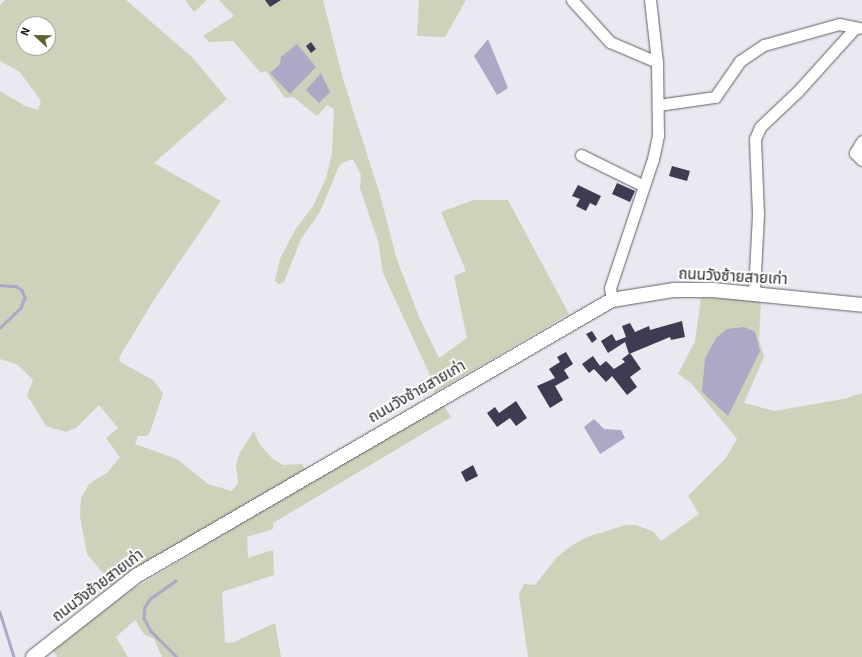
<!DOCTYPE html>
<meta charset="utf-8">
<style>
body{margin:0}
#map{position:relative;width:862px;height:657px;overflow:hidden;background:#eae8f0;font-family:Signika,"Noto Sans Thai",sans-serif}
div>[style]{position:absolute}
.green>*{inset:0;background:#cfd1bb}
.water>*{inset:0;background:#aea7c5}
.stream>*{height:2.5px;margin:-1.25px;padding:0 1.25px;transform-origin:1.25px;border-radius:1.25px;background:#aea7c5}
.building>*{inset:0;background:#413a53}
.roads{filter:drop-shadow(0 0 1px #615f66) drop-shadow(0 0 1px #615f66)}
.minor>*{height:11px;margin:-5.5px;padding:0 5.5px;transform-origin:5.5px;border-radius:5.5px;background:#fff}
.major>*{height:14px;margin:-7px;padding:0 7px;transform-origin:7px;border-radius:7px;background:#fff}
span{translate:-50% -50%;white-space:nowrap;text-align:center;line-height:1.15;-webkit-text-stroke:4px #fff;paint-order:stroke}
.street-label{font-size:15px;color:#1f1e21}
.north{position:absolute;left:16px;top:16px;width:40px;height:40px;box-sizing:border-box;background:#fff;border:1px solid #a5a5a6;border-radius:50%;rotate:292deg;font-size:11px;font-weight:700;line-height:16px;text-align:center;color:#1f1e21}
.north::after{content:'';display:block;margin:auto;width:14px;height:18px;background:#60612f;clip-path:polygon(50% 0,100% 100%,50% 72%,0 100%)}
</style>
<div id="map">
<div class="green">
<div style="clip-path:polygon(evenodd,5px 0,126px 0,193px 58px,227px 99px,154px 163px,221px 201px,155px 298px,120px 356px,119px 361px,153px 380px,163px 393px,150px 432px,147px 436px,138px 436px,135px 444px,177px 459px,208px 484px,232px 491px,238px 483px,236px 465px,240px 452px,254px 431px,260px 445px,273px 459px,283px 465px,302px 464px,307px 472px,112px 588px,108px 579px,87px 554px,80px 516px,81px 498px,89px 484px,108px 472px,120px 457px,106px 438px,118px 428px,99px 405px,76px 428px,66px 432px,46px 426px,27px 395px,33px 380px,18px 365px,0 359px,0 91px,25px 106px,38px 110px,41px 101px,20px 72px,0 61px,0 5px,5px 0,24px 24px,48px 24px,48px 48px,24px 48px,24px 24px)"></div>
<div style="clip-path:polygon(185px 0,207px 0,194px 12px)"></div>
<div style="clip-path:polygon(219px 0,323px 0,343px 79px,380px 195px,397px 260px,420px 319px,439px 358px,467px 338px,454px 276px,466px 271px,441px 212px,473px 200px,508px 200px,569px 314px,434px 393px,435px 386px,383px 273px,378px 241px,360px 188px,361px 175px,353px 159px,342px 163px,338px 168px,320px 212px,301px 239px,284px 282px,279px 284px,275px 281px,280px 259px,295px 230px,313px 206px,326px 178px,332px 154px,334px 109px,327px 105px,317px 116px,293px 97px,285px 98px,266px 71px,261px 73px,233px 41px,209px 42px,203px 36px,234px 16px)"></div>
<div style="clip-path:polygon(419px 0,466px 0,445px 37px,417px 36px)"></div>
<div style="clip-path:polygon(701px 298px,761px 299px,759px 340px,764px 357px,744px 403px,774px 411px,844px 399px,862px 393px,862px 657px,528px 657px,519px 594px,524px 584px,535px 585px,557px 557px,571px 546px,587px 537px,626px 525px,636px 525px,654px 532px,661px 541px,699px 514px,688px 496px,725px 459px,737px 439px,691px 383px,678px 374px,695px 341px)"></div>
<div style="clip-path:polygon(441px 402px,451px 417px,273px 523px,273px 529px,247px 537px,248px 558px,273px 550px,274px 575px,222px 592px,225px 642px,232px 643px,275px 623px,281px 657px,162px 657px,154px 639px,144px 634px,135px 620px,116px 637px,128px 657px,57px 657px,52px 649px,107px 605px)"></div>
</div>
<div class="water">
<div style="clip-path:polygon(488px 39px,508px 88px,497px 95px,474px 56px)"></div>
<div style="clip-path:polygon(297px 44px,316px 67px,290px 94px,270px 73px,280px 64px,281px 57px)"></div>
<div style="clip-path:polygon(321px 73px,330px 92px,319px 103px,306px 90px)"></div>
<div style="clip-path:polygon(744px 327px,755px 332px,760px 351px,728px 416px,702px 392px,705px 359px,716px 338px,727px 329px)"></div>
<div style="clip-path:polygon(594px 419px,604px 429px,621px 430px,625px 438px,600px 454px,584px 427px)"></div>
</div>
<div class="stream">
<div style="left:0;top:285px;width:16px;rotate:4deg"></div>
<div style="left:16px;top:286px;width:7px;rotate:34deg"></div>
<div style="left:22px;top:290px;width:9px;rotate:69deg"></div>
<div style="left:25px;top:298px;width:11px;rotate:112deg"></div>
<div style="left:21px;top:308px;width:29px;rotate:136deg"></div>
<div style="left:176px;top:581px;width:32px;rotate:145deg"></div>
<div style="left:150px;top:599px;width:9px;rotate:122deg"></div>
<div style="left:145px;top:607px;width:11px;rotate:95deg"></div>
<div style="left:144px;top:618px;width:15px;rotate:62deg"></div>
<div style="left:151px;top:631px;width:37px;rotate:45deg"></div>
<div style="left:0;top:612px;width:47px;rotate:72.7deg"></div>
</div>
<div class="building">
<div style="clip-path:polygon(265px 0,281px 0,270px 7px)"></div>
<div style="clip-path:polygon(311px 42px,316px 49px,311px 53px,306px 46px)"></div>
<div style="clip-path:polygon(672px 166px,690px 171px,687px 181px,669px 176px)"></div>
<div style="clip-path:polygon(617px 183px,635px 191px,630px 202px,612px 194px)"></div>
<div style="clip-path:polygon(578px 185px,601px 196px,596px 206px,590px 203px,586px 211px,576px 206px,580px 199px,572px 196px)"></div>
<div style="clip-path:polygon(682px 321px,685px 337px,671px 340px,670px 337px,629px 354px,625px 342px,608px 353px,601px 341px,612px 334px,616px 341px,626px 337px,622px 326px,630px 323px,635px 332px,649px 326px,650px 330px)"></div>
<div style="clip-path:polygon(592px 331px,597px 339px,592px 343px,586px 334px)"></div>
<div style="clip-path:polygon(566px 352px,573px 364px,564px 370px,569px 378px,555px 386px,563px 400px,550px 408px,537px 386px,555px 378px,549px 369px,560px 362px,557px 357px)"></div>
<div style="clip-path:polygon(630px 353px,641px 369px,630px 377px,637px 387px,627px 395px,612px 376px,606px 382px,594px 369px,589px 373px,582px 364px,593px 356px,600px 366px,606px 361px,614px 369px,625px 362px,622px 359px)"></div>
<div style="clip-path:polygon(516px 401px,527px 418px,516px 426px,510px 418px,497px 427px,487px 413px,495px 407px,499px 413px)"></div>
<div style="clip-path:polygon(473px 465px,478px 476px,466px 482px,461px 472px)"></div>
</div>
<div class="roads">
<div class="minor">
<div style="left:572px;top:0;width:57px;rotate:47.9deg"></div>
<div style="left:610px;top:42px;width:51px;rotate:23.1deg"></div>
<div style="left:658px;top:105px;width:58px;rotate:-8deg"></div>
<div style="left:715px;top:97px;width:44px;rotate:-55.2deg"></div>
<div style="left:740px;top:61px;width:29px;rotate:-34deg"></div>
<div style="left:764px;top:45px;width:78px;rotate:-15.6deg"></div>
<div style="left:839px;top:24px;width:20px;rotate:11deg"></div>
<div style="left:862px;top:141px;width:14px;rotate:120deg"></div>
<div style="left:855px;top:153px;width:10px;rotate:45deg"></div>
<div style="left:581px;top:155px;width:70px;rotate:26.2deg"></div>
<div style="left:754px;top:293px;width:79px;rotate:-87.1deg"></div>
<div style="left:758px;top:214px;width:75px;rotate:-92.3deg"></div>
<div style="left:755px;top:139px;width:13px;rotate:-67deg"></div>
<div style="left:760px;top:127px;width:52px;rotate:-43.5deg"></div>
<div style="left:798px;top:91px;width:85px;rotate:-47.9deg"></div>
<div style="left:612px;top:300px;width:12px;rotate:-99deg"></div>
<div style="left:610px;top:288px;width:136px;rotate:-71.6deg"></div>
<div style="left:653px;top:159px;width:25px;rotate:-78deg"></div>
<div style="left:658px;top:135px;width:73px;rotate:-90.8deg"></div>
<div style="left:657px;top:62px;width:62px;rotate:-96.4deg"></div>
</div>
<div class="major">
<div style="left:33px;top:657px;width:131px;rotate:-38.2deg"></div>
<div style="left:136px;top:576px;width:550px;rotate:-30.11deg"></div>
<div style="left:612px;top:300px;width:63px;rotate:-9.2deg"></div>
<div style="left:674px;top:290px;width:39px"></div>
<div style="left:713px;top:290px;width:150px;rotate:5.7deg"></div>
</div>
</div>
<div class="street-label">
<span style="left:733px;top:277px;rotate:3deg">ถนนวังซ้ายสายเก่า</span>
<span style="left:417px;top:392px;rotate:-30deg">ถนนวังซ้ายสายเก่า</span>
<span style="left:98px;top:586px;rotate:-37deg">ถนนวังซ้ายสายเก่า</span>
</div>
<div class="north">N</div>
</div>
